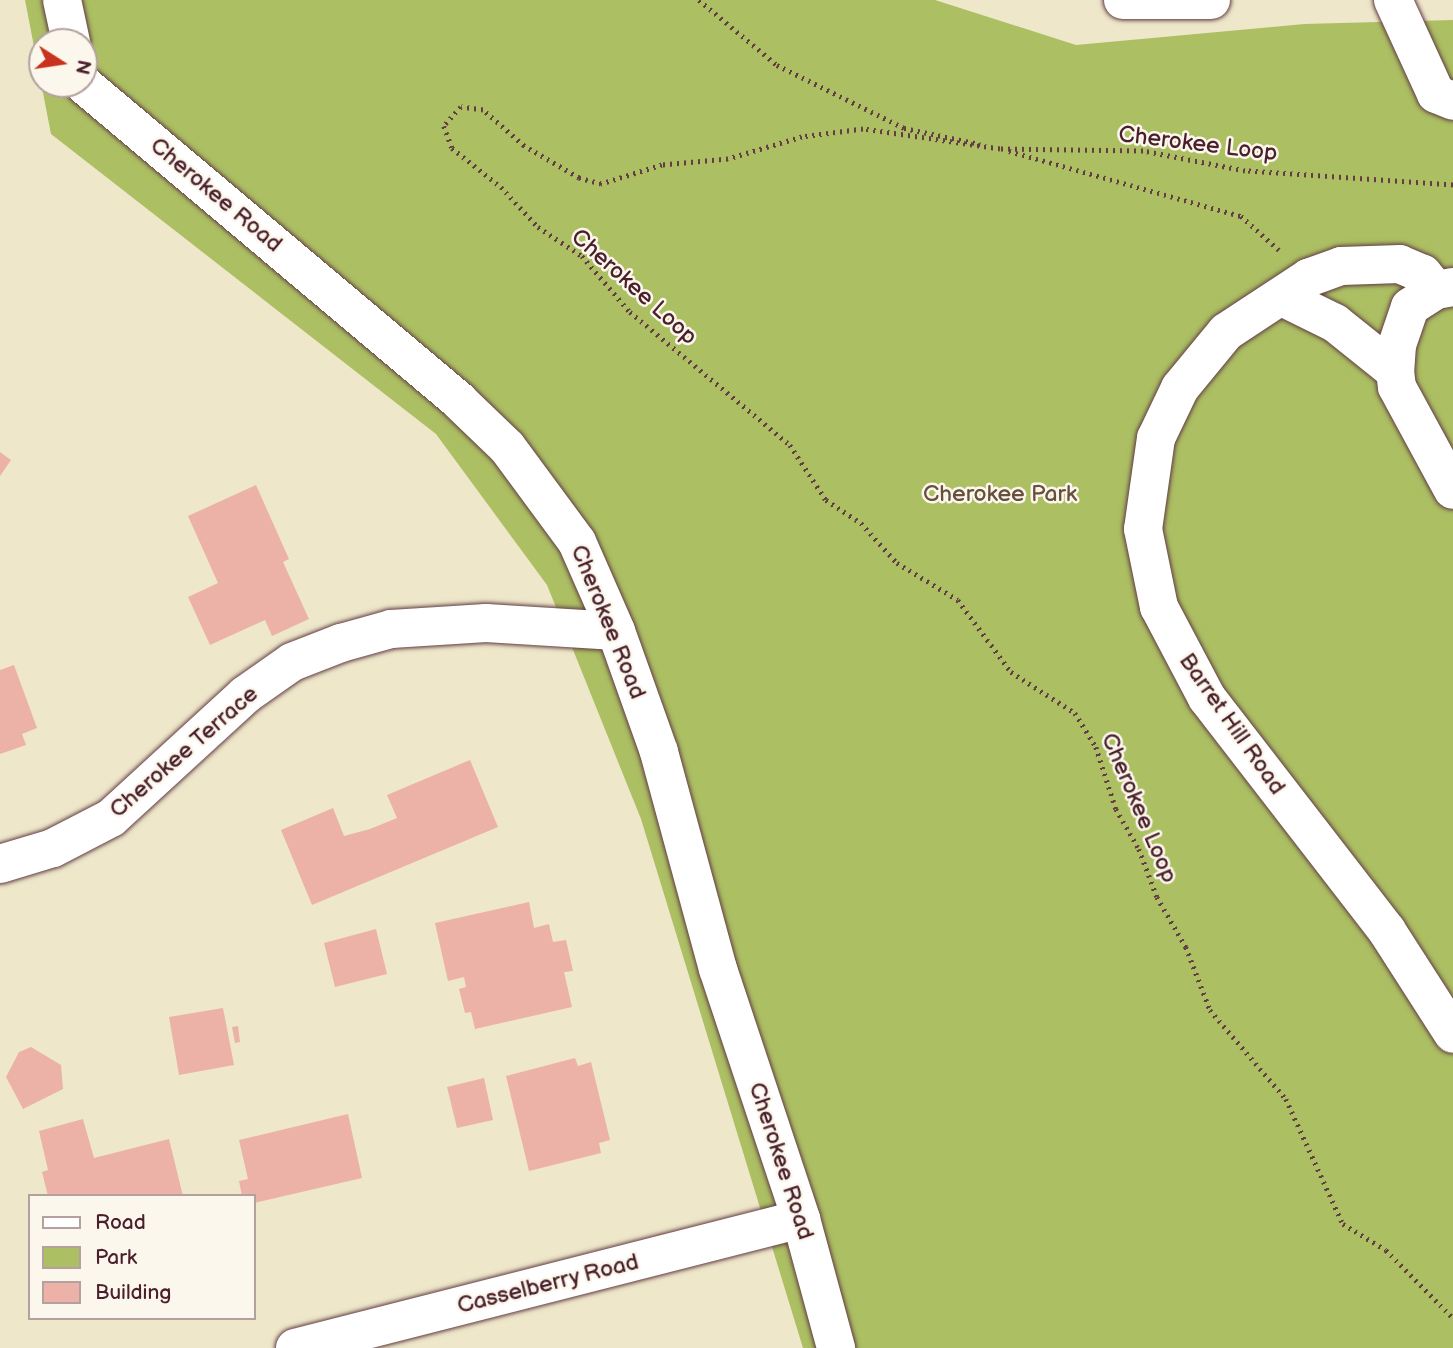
<!DOCTYPE html>
<style>
body{margin:0}
#map{position:relative;width:1453px;height:1348px;overflow:hidden;background:#eee7ca;font-family:"Balsamiq Sans",sans-serif}
div>[style]{position:absolute}
.green>*{inset:0;background:#acbf63}
.building>*{inset:0;background:#ecb2a8}
.path>*{height:4.5px;margin-top:-2.25px;transform-origin:0;background:repeating-linear-gradient(90deg,#633d43 0 2px,transparent 0 7px)}
.roads{filter:drop-shadow(0 0 2px #633d43) drop-shadow(0 0 2px #633d43)}
.street>*{height:38px;margin:-19px;padding:0 19px;transform-origin:19px;border-radius:19px;background:#fff}
span{translate:-50% -50%;white-space:nowrap;text-align:center;line-height:1.15;-webkit-text-stroke:5px #fbf7ec;paint-order:stroke}
.street-label{font-size:23px;color:#4a1f2b}
.park-label{font-size:23px;color:#674f3c}
.legend{position:absolute;left:28px;top:1194px;width:228px;height:126px;box-sizing:border-box;background:#fbf7ec;border:2px solid #b4a19f;margin:0;padding:9px 12px;list-style:none;font-size:21px;color:#4a1f2b}
.legend li{display:flex;align-items:center;gap:14px;height:35px}
.legend b{width:35px;border:2px solid #b4a19f}
.north{position:absolute;left:28px;top:28px;width:70px;height:70px;box-sizing:border-box;background:#fbf7ec;border:2px solid #b4a19f;border-radius:50%;rotate:102deg;font-size:19px;font-weight:700;line-height:28px;text-align:center;color:#4a1f2b}
.north::after{content:'';display:block;margin:auto;width:24px;height:32px;background:#c8321e;clip-path:polygon(50% 0,100% 100%,50% 72%,0 100%)}
</style>
<div id="map">
<div class="green">
<div style="clip-path:polygon(evenodd,25px 0,935px 0,1076px 45px,1304px 24px,1453px 20px,1453px 1348px,803px 1348px,641px 819px,547px 585px,436px 434px,51px 134px,25px 0,42px 42px,84px 42px,84px 84px,42px 84px,42px 42px)"></div>
</div>
<div class="building">
<div style="clip-path:polygon(0 452px,11px 460px,0 476px)"></div>
<div style="clip-path:polygon(256px 485px,289px 559px,283px 562px,309px 619px,272px 636px,265px 620px,210px 645px,188px 597px,218px 583px,188px 516px)"></div>
<div style="clip-path:polygon(14px 665px,37px 728px,22px 734px,26px 745px,0 754px,0 670px)"></div>
<div style="clip-path:polygon(470px 760px,498px 827px,312px 905px,281px 830px,333px 808px,344px 836px,370px 829px,397px 818px,387px 795px)"></div>
<div style="clip-path:polygon(529px 902px,534px 928px,549px 924px,553px 942px,566px 940px,573px 971px,564px 972px,572px 1007px,475px 1029px,471px 1012px,465px 1013px,459px 989px,466px 987px,464px 977px,448px 981px,435px 923px)"></div>
<div style="clip-path:polygon(376px 929px,387px 974px,335px 987px,324px 943px)"></div>
<div style="clip-path:polygon(223px 1008px,234px 1065px,179px 1075px,169px 1017px)"></div>
<div style="clip-path:polygon(238px 1026px,240px 1042px,235px 1043px,232px 1027px)"></div>
<div style="clip-path:polygon(31px 1047px,61px 1065px,63px 1089px,23px 1109px,6px 1077px,19px 1052px)"></div>
<div style="clip-path:polygon(575px 1058px,578px 1066px,591px 1062px,610px 1140px,599px 1143px,601px 1153px,529px 1171px,506px 1076px)"></div>
<div style="clip-path:polygon(484px 1078px,493px 1120px,457px 1128px,447px 1087px)"></div>
<div style="clip-path:polygon(348px 1114px,362px 1178px,254px 1203px,254px 1196px,242px 1196px,239px 1181px,248px 1179px,239px 1140px)"></div>
<div style="clip-path:polygon(83px 1119px,94px 1158px,169px 1139px,183px 1196px,48px 1196px,42px 1172px,48px 1170px,39px 1131px)"></div>
</div>
<div class="path">
<div style="left:699px;top:0;width:102px;rotate:39.8deg"></div>
<div style="left:777px;top:65px;width:142px;rotate:26.4deg"></div>
<div style="left:904px;top:128px;width:78px;rotate:11.9deg"></div>
<div style="left:1009px;top:151px;width:241px;rotate:15.7deg"></div>
<div style="left:1241px;top:216px;width:51px;rotate:41.8deg"></div>
<div style="left:1453px;top:185px;width:208px;rotate:-176.1deg"></div>
<div style="left:1245px;top:171px;width:104px;rotate:-168.9deg"></div>
<div style="left:1143px;top:151px;width:143px;rotate:-179.2deg"></div>
<div style="left:1000px;top:149px;width:138px;rotate:-171.7deg"></div>
<div style="left:863px;top:129px;width:62px;rotate:172.5deg"></div>
<div style="left:802px;top:137px;width:77px;rotate:163.4deg"></div>
<div style="left:728px;top:159px;width:66px;rotate:174.8deg"></div>
<div style="left:662px;top:165px;width:64px;rotate:162.7deg"></div>
<div style="left:601px;top:184px;width:23px;rotate:-165deg"></div>
<div style="left:579px;top:178px;width:64px;rotate:-149.8deg"></div>
<div style="left:524px;top:146px;width:55px;rotate:-138.7deg"></div>
<div style="left:483px;top:110px;width:22px;rotate:-172deg"></div>
<div style="left:461px;top:107px;width:25px;rotate:132deg"></div>
<div style="left:444px;top:126px;width:23px;rotate:70deg"></div>
<div style="left:452px;top:148px;width:63px;rotate:38.5deg"></div>
<div style="left:501px;top:187px;width:54px;rotate:47.2deg"></div>
<div style="left:538px;top:227px;width:53px;rotate:33.4deg"></div>
<div style="left:582px;top:256px;width:74px;rotate:49.4deg"></div>
<div style="left:630px;top:312px;width:208px;rotate:39.7deg"></div>
<div style="left:790px;top:445px;width:66px;rotate:56.8deg"></div>
<div style="left:826px;top:500px;width:42px;rotate:33.3deg"></div>
<div style="left:861px;top:523px;width:54px;rotate:48deg"></div>
<div style="left:897px;top:563px;width:71px;rotate:31.2deg"></div>
<div style="left:958px;top:600px;width:89px;rotate:53.6deg"></div>
<div style="left:1011px;top:672px;width:76px;rotate:32.6deg"></div>
<div style="left:1075px;top:713px;width:40px;rotate:58deg"></div>
<div style="left:1096px;top:747px;width:65px;rotate:72.1deg"></div>
<div style="left:1116px;top:809px;width:46px;rotate:60.1deg"></div>
<div style="left:1139px;top:849px;width:51px;rotate:69.4deg"></div>
<div style="left:1157px;top:897px;width:58px;rotate:59.9deg"></div>
<div style="left:1186px;top:947px;width:67px;rotate:69.1deg"></div>
<div style="left:1210px;top:1010px;width:117px;rotate:49.5deg"></div>
<div style="left:1286px;top:1099px;width:137px;rotate:65.5deg"></div>
<div style="left:1343px;top:1224px;width:50px;rotate:31.2deg"></div>
<div style="left:1386px;top:1250px;width:95px;rotate:45.4deg"></div>
</div>
<div class="roads">
<div class="street">
<div style="left:62px;top:0;width:43px;rotate:77.9deg"></div>
<div style="left:1123px;top:0;width:88px"></div>
<div style="left:1393px;top:0;width:103px;rotate:65.4deg"></div>
<div style="left:1436px;top:94px;width:18px;rotate:22deg"></div>
<div style="left:83px;top:84px;width:492px;rotate:40.1deg"></div>
<div style="left:459px;top:401px;width:66px;rotate:43.8deg"></div>
<div style="left:507px;top:447px;width:118px;rotate:53.6deg"></div>
<div style="left:577px;top:542px;width:97px;rotate:66.3deg"></div>
<div style="left:616px;top:631px;width:128px;rotate:70.4deg"></div>
<div style="left:659px;top:752px;width:225px;rotate:74.8deg"></div>
<div style="left:718px;top:969px;width:263px;rotate:71.6deg"></div>
<div style="left:801px;top:1219px;width:134px;rotate:74.8deg"></div>
<div style="left:1453px;top:287px;width:17px;rotate:170deg"></div>
<div style="left:1436px;top:290px;width:31px;rotate:147deg"></div>
<div style="left:1410px;top:307px;width:40px;rotate:108.9deg"></div>
<div style="left:1397px;top:345px;width:26px;rotate:94deg"></div>
<div style="left:1395px;top:371px;width:16px;rotate:83deg"></div>
<div style="left:1397px;top:387px;width:117px;rotate:61.5deg"></div>
<div style="left:1436px;top:290px;width:21px;rotate:-129deg"></div>
<div style="left:1423px;top:274px;width:25px;rotate:-157deg"></div>
<div style="left:1400px;top:264px;width:59px;rotate:178.1deg"></div>
<div style="left:1341px;top:266px;width:35px;rotate:160deg"></div>
<div style="left:1308px;top:278px;width:98px;rotate:146.6deg"></div>
<div style="left:1226px;top:332px;width:72px;rotate:129.4deg"></div>
<div style="left:1180px;top:388px;width:55px;rotate:115.6deg"></div>
<div style="left:1156px;top:438px;width:92px;rotate:98.1deg"></div>
<div style="left:1143px;top:529px;width:80px;rotate:78.4deg"></div>
<div style="left:1159px;top:607px;width:103px;rotate:62.2deg"></div>
<div style="left:1207px;top:698px;width:294px;rotate:52.3deg"></div>
<div style="left:1387px;top:931px;width:122px;rotate:57.3deg"></div>
<div style="left:1284px;top:298px;width:57px;rotate:26.1deg"></div>
<div style="left:1335px;top:323px;width:77px;rotate:38.7deg"></div>
<div style="left:0;top:864px;width:55px;rotate:-16.8deg"></div>
<div style="left:53px;top:848px;width:65px;rotate:-27.3deg"></div>
<div style="left:111px;top:818px;width:182px;rotate:-42.5deg"></div>
<div style="left:245px;top:695px;width:57px;rotate:-35.1deg"></div>
<div style="left:292px;top:662px;width:53px;rotate:-21.2deg"></div>
<div style="left:341px;top:643px;width:52px;rotate:-15.6deg"></div>
<div style="left:391px;top:629px;width:95px;rotate:-3.6deg"></div>
<div style="left:486px;top:623px;width:130px;rotate:3.5deg"></div>
<div style="left:295px;top:1348px;width:522px;rotate:-14.3deg"></div>
</div>
</div>
<div class="street-label">
<span style="left:1198px;top:144px;rotate:7deg">Cherokee Loop</span>
<span style="left:216px;top:195px;rotate:40deg">Cherokee Road</span>
<span style="left:634px;top:287px;rotate:42deg">Cherokee Loop</span>
<span style="left:608px;top:622px;rotate:68deg">Cherokee Road</span>
<span style="left:1232px;top:724px;rotate:55deg">Barret Hill Road</span>
<span style="left:184px;top:752px;rotate:-41deg">Cherokee Terrace</span>
<span style="left:1139px;top:808px;rotate:67deg">Cherokee Loop</span>
<span style="left:781px;top:1161px;rotate:72deg">Cherokee Road</span>
<span style="left:548px;top:1284px;rotate:-14deg">Casselberry Road</span>
</div>
<div class="park-label">
<span style="left:1000px;top:494px">Cherokee Park</span>
</div>
<ul class="legend">
<li><b style="height:9px;background:#fff"></b>Road</li>
<li><b style="height:19px;background:#acbf63"></b>Park</li>
<li><b style="height:19px;background:#ecb2a8"></b>Building</li>
</ul>
<div class="north">N</div>
</div>
